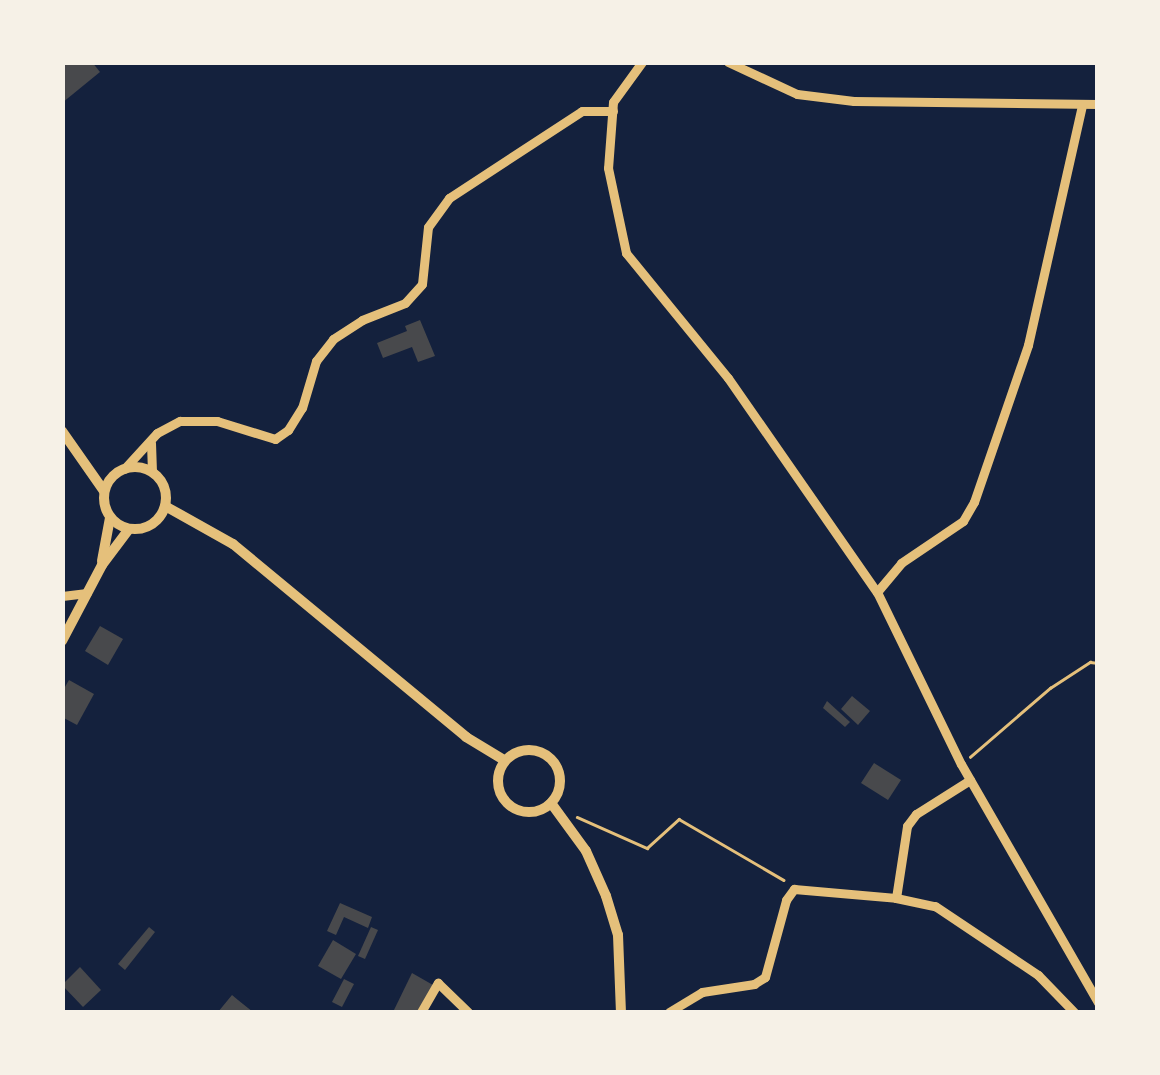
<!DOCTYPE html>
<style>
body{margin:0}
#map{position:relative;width:1160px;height:1075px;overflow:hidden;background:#14213d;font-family:"Roboto Condensed",sans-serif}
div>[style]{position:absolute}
.building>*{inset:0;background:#48494c}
.path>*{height:2.5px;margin:-1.25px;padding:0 1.25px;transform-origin:1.25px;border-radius:1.25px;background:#e5c07b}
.minor>*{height:9px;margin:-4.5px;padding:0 4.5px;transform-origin:4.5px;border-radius:4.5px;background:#e5c07b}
.tertiary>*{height:10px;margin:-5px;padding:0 5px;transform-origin:5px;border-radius:5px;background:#e5c07b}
.tertiary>.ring{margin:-5px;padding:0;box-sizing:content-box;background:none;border:10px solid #e5c07b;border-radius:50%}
span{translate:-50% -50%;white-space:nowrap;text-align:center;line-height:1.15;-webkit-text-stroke:8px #f6f1e7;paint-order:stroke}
.frame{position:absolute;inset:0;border:65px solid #f6f1e7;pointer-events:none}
</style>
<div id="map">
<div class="building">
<div style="clip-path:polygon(62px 62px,92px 62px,100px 72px,62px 103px)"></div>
<div style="clip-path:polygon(420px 320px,435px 356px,418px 362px,412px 347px,383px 358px,377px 343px,407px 331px,405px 326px)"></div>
<div style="clip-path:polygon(100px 626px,123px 639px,108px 665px,85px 651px)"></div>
<div style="clip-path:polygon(69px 680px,94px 694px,77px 725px,62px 717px,62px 692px)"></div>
<div style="clip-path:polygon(852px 696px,870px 711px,858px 725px,841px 709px)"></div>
<div style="clip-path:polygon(827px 701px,850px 722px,845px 727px,823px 708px)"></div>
<div style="clip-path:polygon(874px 763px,901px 780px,888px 800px,861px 783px)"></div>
<div style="clip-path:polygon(340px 903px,372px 917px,368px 928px,344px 917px,336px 935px,327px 931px)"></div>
<div style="clip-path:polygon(149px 927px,155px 932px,125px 970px,118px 964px)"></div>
<div style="clip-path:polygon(371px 927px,378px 930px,365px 959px,358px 956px)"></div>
<div style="clip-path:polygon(333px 940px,356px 954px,341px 979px,318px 966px)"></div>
<div style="clip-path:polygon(80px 967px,101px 990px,83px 1007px,62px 985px)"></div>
<div style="clip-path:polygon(412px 973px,433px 985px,417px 1012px,393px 1012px)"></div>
<div style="clip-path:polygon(344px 979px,354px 984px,342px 1007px,332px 1002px)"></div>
<div style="clip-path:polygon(232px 995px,238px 1000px,253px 1012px,218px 1012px)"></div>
</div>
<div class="path">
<div style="left:970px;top:757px;width:106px;rotate:-40.8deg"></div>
<div style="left:1050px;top:688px;width:48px;rotate:-33deg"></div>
<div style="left:1090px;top:662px;width:8px;rotate:7deg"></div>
<div style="left:577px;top:817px;width:77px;rotate:23.9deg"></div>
<div style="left:647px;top:848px;width:43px;rotate:-42.2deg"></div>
<div style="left:679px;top:819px;width:121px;rotate:30.2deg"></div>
</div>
<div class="minor">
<div style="left:642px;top:62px;width:49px;rotate:125.9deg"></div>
<div style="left:613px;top:102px;width:66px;rotate:94.3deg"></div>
<div style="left:608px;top:168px;width:87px;rotate:78deg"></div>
<div style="left:626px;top:253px;width:161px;rotate:50.8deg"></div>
<div style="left:728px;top:378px;width:261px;rotate:55.2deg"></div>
<div style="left:877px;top:592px;width:191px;rotate:64deg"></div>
<div style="left:961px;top:764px;width:275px;rotate:60.1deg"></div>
<div style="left:728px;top:62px;width:76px;rotate:24.9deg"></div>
<div style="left:797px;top:94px;width:57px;rotate:7deg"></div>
<div style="left:854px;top:101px;width:244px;rotate:0.7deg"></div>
<div style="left:151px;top:443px;width:29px;rotate:88deg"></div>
<div style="left:124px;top:469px;width:49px;rotate:-47.5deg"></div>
<div style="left:157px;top:433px;width:26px;rotate:-28deg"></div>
<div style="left:180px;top:421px;width:37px"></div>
<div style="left:217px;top:421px;width:61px;rotate:17.2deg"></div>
<div style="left:275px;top:439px;width:16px;rotate:-35deg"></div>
<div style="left:288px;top:430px;width:26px;rotate:-58deg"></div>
<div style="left:302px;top:408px;width:49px;rotate:-73.4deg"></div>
<div style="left:316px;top:361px;width:28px;rotate:-52deg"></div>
<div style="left:333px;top:339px;width:35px;rotate:-33deg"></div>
<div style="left:362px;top:320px;width:46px;rotate:-21.6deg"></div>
<div style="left:405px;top:303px;width:25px;rotate:-48deg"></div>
<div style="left:422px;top:284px;width:57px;rotate:-84deg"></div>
<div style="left:428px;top:227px;width:36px;rotate:-54deg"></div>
<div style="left:449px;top:198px;width:159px;rotate:-33.2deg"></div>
<div style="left:582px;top:111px;width:31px"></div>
<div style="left:877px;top:592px;width:38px;rotate:-50deg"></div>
<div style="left:901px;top:563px;width:75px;rotate:-34.1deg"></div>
<div style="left:963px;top:521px;width:22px;rotate:-60deg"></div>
<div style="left:974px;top:502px;width:166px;rotate:-71deg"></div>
<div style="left:1028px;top:345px;width:246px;rotate:-77.3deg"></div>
<div style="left:62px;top:596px;width:25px;rotate:-7deg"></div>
<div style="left:896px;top:898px;width:40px;rotate:12deg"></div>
<div style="left:935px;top:906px;width:124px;rotate:33.8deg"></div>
<div style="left:1038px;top:975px;width:52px;rotate:45.8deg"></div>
<div style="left:421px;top:1012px;width:34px;rotate:-60deg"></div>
<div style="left:438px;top:983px;width:42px;rotate:44deg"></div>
<div style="left:669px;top:1012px;width:39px;rotate:-31deg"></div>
<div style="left:702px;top:992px;width:53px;rotate:-8.7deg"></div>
<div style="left:754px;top:984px;width:13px;rotate:-32deg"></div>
<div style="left:765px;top:977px;width:80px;rotate:-74.7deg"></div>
<div style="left:786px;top:900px;width:14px;rotate:-54deg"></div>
<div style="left:794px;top:889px;width:102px;rotate:5deg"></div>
<div style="left:896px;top:898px;width:73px;rotate:-81.3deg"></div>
<div style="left:907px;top:826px;width:15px;rotate:-53deg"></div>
<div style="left:916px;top:814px;width:64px;rotate:-32.2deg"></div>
</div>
<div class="tertiary">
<div style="left:62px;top:431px;width:73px;rotate:55deg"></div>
<div class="ring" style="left:104px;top:467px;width:52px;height:52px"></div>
<div style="left:165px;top:506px;width:78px;rotate:29.2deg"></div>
<div style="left:233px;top:544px;width:303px;rotate:39.6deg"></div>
<div style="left:466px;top:737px;width:44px;rotate:31.2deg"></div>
<div style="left:102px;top:561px;width:44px;rotate:-79.5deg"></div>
<div style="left:62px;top:641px;width:86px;rotate:-62.2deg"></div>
<div style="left:102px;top:565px;width:45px;rotate:-53.1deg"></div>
<div class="ring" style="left:498px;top:750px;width:52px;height:52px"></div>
<div style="left:551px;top:803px;width:59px;rotate:53.9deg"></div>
<div style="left:586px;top:851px;width:49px;rotate:66deg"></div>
<div style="left:606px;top:896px;width:41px;rotate:72.9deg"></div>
<div style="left:618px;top:935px;width:77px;rotate:87.8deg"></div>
</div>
<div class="frame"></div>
</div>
